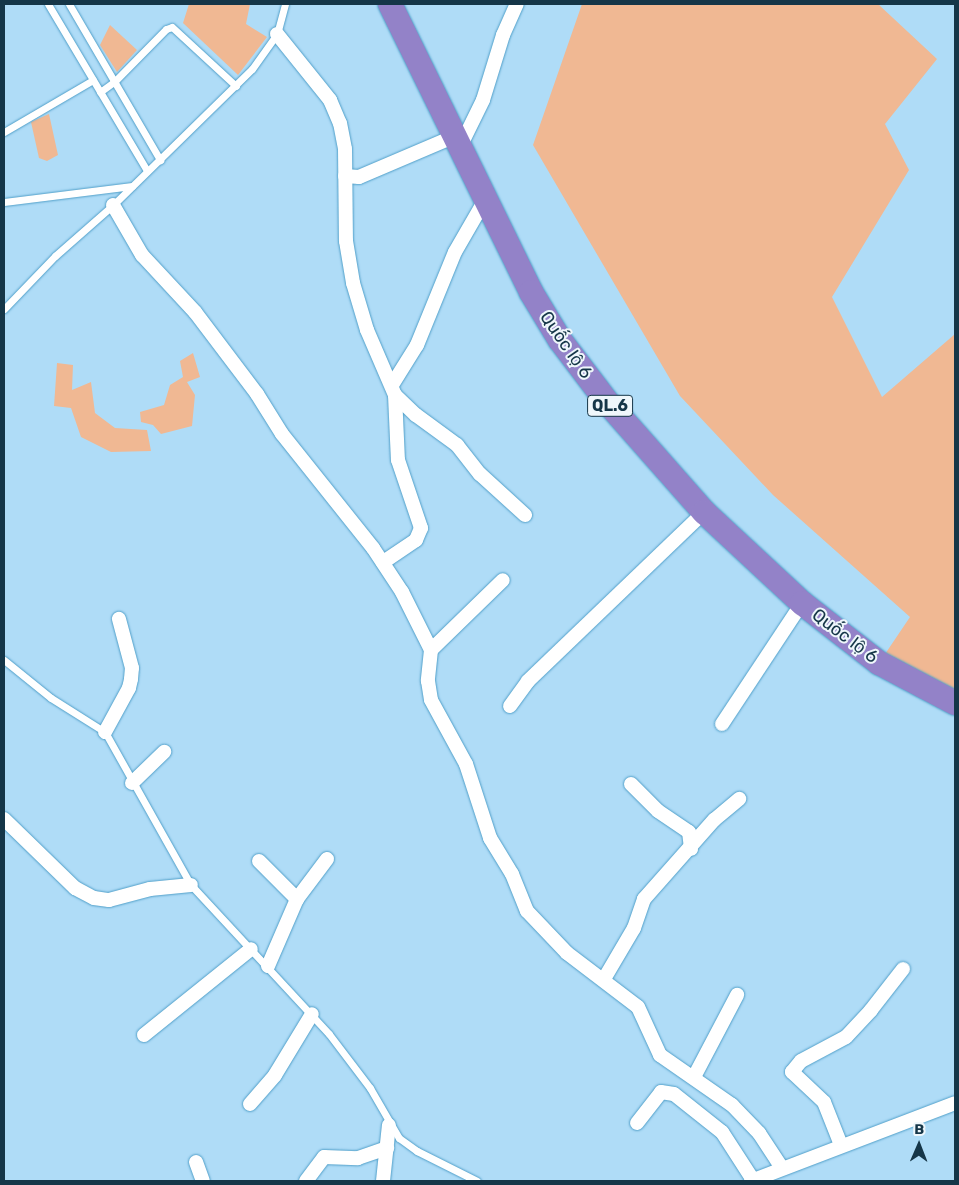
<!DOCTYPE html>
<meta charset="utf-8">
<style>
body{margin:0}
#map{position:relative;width:959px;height:1185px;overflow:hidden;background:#afdcf7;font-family:Rubik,sans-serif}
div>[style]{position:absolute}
.green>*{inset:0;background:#f0b893}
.roads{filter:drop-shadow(0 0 1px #509fc9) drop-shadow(0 0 1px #509fc9)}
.lane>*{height:7px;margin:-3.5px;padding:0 3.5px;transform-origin:3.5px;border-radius:3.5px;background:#fff}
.street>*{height:14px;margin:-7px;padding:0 7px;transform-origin:7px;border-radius:7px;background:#fff}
.highway>*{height:24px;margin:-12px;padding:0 12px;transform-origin:12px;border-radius:12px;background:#9382c8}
span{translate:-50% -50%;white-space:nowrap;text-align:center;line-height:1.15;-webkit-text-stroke:4px #eff7fb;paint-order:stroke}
.shield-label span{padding:1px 4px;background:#eff7fb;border:1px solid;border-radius:4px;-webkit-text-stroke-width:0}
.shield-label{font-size:16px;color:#153648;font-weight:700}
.street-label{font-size:18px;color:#153648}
.frame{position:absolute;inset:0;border:5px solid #153648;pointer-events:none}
.north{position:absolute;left:894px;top:1120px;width:50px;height:50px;-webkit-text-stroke:4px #eff7fb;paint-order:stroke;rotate:1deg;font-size:14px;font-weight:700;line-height:20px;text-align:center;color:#153648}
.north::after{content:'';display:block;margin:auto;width:18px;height:22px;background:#153648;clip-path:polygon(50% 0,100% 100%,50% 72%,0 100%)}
</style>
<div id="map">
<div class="green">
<div style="clip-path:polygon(189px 4px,250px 4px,246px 24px,267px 37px,238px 75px,183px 23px)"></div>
<div style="clip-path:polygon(582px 4px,878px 4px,937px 59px,885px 124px,909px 170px,832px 297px,882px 397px,955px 334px,955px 703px,879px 663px,910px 617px,773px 495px,680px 396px,533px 145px)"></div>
<div style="clip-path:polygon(110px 25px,137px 50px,117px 72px,100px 45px)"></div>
<div style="clip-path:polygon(49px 114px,58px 155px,47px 161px,39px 158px,31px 122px)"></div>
<div style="clip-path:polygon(193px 353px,200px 377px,187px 382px,195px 395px,192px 426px,161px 434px,153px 425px,141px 422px,140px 412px,164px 405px,170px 385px,183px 377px,180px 361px)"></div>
<div style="clip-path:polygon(57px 363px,73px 365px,72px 390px,91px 382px,95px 413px,115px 428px,147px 430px,151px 451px,111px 452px,81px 437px,71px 408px,54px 406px)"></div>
</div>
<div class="roads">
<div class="lane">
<div style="left:48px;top:4px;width:194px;rotate:59.3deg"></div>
<div style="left:69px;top:4px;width:181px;rotate:59.7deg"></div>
<div style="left:100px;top:92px;width:17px;rotate:-36deg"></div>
<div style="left:114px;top:82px;width:74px;rotate:-45.5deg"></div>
<div style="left:166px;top:29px;width:6px;rotate:-18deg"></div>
<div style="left:172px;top:27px;width:87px;rotate:42.7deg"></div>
<div style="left:4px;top:132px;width:103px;rotate:-30.3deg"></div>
<div style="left:4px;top:202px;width:129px;rotate:-7.1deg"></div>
<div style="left:4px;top:309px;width:74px;rotate:-46.1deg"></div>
<div style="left:55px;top:256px;width:77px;rotate:-41.3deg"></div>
<div style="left:113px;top:205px;width:194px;rotate:-44.4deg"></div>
<div style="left:252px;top:69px;width:43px;rotate:-54.5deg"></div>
<div style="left:277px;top:34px;width:31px;rotate:-75deg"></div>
<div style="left:4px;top:660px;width:60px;rotate:39deg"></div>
<div style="left:51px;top:698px;width:64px;rotate:32.2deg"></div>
<div style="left:105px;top:732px;width:176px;rotate:60.7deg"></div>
<div style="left:191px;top:885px;width:203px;rotate:47.2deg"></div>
<div style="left:329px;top:1034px;width:68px;rotate:52.8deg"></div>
<div style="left:370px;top:1088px;width:58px;rotate:59.9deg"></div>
<div style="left:399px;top:1138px;width:22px;rotate:36deg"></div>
<div style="left:417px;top:1151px;width:67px;rotate:26.6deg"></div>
</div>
<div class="street">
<div style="left:277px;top:34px;width:85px;rotate:51.2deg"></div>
<div style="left:330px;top:100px;width:25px;rotate:67deg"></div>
<div style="left:340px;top:123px;width:26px;rotate:79deg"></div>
<div style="left:345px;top:149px;width:92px;rotate:89.4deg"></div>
<div style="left:346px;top:241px;width:43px;rotate:80.5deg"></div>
<div style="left:353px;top:283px;width:49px;rotate:73.4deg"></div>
<div style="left:367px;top:330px;width:71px;rotate:66.7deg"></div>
<div style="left:395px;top:395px;width:65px;rotate:87.4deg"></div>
<div style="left:398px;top:460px;width:72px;rotate:71.3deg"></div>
<div style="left:421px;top:528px;width:13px;rotate:113deg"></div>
<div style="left:416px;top:540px;width:40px;rotate:146deg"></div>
<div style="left:460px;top:147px;width:52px;rotate:-63.9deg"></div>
<div style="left:483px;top:100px;width:68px;rotate:-72.9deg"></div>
<div style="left:503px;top:35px;width:34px;rotate:-66deg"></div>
<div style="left:345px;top:176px;width:14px;rotate:4deg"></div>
<div style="left:359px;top:177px;width:104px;rotate:-23.1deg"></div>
<div style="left:113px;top:205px;width:58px;rotate:59.9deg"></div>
<div style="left:142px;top:255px;width:78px;rotate:47.1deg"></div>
<div style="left:195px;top:312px;width:103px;rotate:52.9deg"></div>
<div style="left:257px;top:394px;width:47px;rotate:58deg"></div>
<div style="left:282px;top:434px;width:146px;rotate:51.4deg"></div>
<div style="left:373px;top:548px;width:53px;rotate:56.6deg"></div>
<div style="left:402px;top:592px;width:65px;rotate:63.4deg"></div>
<div style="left:431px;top:650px;width:31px;rotate:96deg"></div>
<div style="left:428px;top:681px;width:19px;rotate:81deg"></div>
<div style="left:431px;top:700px;width:73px;rotate:61.3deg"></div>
<div style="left:466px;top:764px;width:78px;rotate:72deg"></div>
<div style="left:490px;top:838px;width:42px;rotate:58.6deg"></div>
<div style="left:512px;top:874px;width:40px;rotate:68deg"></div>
<div style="left:527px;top:911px;width:58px;rotate:46.4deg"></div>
<div style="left:567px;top:953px;width:89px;rotate:37.3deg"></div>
<div style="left:638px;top:1007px;width:53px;rotate:65.4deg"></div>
<div style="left:660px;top:1055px;width:88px;rotate:34.8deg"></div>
<div style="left:732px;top:1105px;width:39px;rotate:46deg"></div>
<div style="left:759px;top:1133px;width:42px;rotate:56.7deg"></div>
<div style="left:392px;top:385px;width:47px;rotate:-58deg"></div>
<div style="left:417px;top:345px;width:100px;rotate:-67.8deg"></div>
<div style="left:455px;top:252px;width:60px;rotate:-60deg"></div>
<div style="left:395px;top:395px;width:29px;rotate:44deg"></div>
<div style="left:416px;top:415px;width:51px;rotate:36.2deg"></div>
<div style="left:457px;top:445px;width:37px;rotate:52deg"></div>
<div style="left:480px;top:474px;width:61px;rotate:42.3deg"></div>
<div style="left:431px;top:650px;width:100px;rotate:-44.2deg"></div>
<div style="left:510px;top:706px;width:31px;rotate:-54deg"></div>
<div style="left:528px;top:681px;width:244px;rotate:-43.8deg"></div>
<div style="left:722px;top:724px;width:145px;rotate:-56.5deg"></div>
<div style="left:105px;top:732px;width:50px;rotate:-61.4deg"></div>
<div style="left:129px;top:688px;width:9px;rotate:-77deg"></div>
<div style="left:131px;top:679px;width:11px;rotate:-85deg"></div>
<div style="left:132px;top:668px;width:51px;rotate:-104.9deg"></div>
<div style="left:132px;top:783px;width:45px;rotate:-44.1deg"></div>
<div style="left:631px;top:784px;width:38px;rotate:45deg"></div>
<div style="left:658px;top:811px;width:37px;rotate:34deg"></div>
<div style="left:689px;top:832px;width:17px;rotate:83deg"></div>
<div style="left:4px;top:819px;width:99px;rotate:44.2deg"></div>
<div style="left:75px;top:888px;width:21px;rotate:28deg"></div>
<div style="left:94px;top:898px;width:15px;rotate:8deg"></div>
<div style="left:109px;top:900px;width:42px;rotate:-15deg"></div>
<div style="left:150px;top:889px;width:41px;rotate:-5.6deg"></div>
<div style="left:259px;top:861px;width:54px;rotate:45deg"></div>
<div style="left:268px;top:966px;width:73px;rotate:-66.6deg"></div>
<div style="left:297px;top:899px;width:50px;rotate:-53.1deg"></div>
<div style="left:604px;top:979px;width:59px;rotate:-59.5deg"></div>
<div style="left:634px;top:928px;width:31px;rotate:-71deg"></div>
<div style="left:644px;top:899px;width:106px;rotate:-48.5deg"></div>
<div style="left:714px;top:820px;width:33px;rotate:-40deg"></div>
<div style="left:144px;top:1035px;width:137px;rotate:-38.8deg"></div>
<div style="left:694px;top:1077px;width:93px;rotate:-62.3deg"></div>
<div style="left:250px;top:1104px;width:38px;rotate:-49deg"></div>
<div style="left:275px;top:1075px;width:71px;rotate:-58.8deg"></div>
<div style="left:637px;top:1123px;width:39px;rotate:-52deg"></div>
<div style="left:661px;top:1092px;width:13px;rotate:9deg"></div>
<div style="left:674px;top:1094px;width:61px;rotate:38.4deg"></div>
<div style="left:722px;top:1132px;width:57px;rotate:57.1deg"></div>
<div style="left:841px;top:1145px;width:46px;rotate:-111.6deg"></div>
<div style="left:824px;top:1102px;width:44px;rotate:-136.8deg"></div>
<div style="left:792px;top:1072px;width:14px;rotate:-51deg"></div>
<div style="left:801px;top:1061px;width:51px;rotate:-28.1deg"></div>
<div style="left:846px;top:1037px;width:37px;rotate:-47deg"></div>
<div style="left:871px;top:1010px;width:52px;rotate:-52deg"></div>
<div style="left:196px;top:1162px;width:20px;rotate:70deg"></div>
<div style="left:306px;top:1181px;width:30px;rotate:-53deg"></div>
<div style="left:324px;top:1157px;width:34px;rotate:2deg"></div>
<div style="left:358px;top:1158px;width:31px;rotate:-19deg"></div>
<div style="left:383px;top:1181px;width:56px;rotate:-83.9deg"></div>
<div style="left:751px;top:1181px;width:218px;rotate:-20.9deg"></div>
</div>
<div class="highway">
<div style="left:390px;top:4px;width:321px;rotate:63.9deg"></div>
<div style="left:531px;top:292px;width:56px;rotate:58.9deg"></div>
<div style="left:560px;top:340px;width:78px;rotate:52.8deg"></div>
<div style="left:607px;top:402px;width:147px;rotate:48.6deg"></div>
<div style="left:704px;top:512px;width:134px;rotate:42.9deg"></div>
<div style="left:802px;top:603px;width:98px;rotate:37.9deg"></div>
<div style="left:879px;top:663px;width:86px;rotate:27.8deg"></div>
</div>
</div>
<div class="shield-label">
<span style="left:610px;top:406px">QL.6</span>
</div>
<div class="street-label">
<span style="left:566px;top:345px;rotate:55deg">Quốc lộ 6</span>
<span style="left:845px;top:636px;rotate:37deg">Quốc lộ 6</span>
</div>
<div class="frame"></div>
<div class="north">B</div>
</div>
